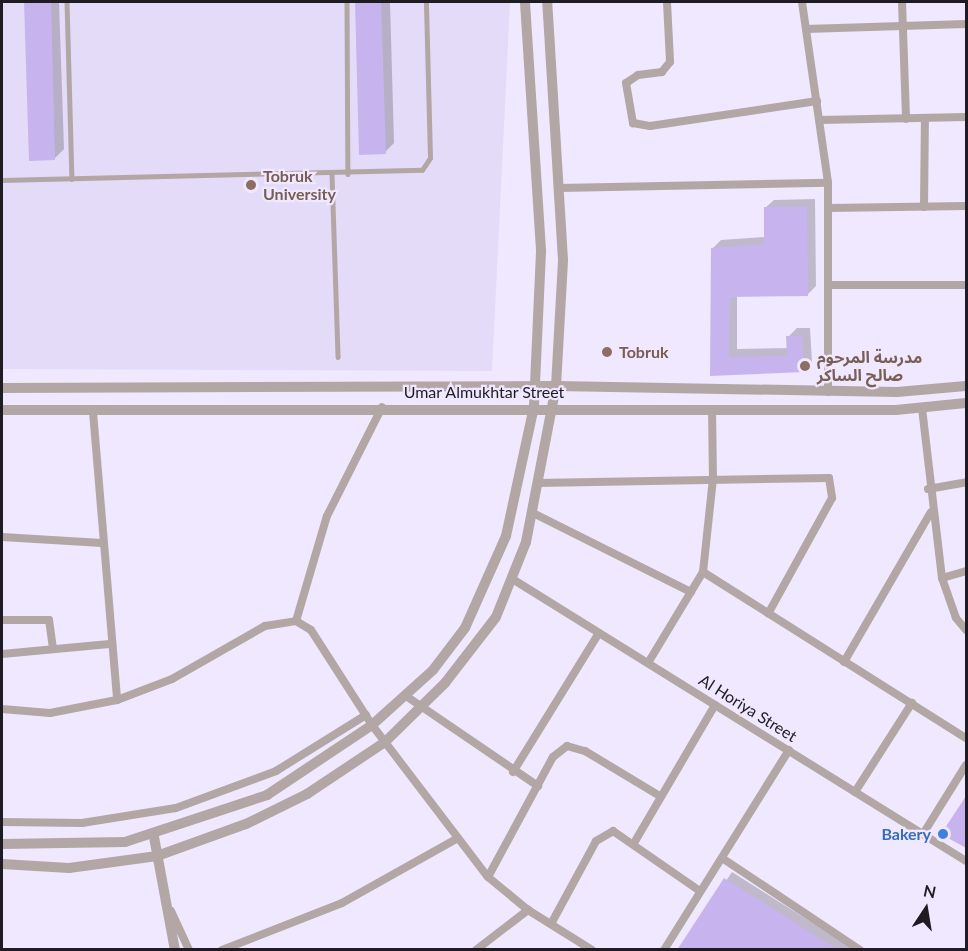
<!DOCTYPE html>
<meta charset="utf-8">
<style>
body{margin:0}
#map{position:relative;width:968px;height:951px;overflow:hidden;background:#efe8fe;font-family:Lato,"Noto Sans Arabic",sans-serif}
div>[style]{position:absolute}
.built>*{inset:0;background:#e4dbf8}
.shadow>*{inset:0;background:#0003}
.building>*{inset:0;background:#c7b4ef}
.service>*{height:4.5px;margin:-2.25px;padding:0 2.25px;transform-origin:2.25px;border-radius:2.25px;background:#b2a7a5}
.minor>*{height:8px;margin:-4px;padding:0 4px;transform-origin:4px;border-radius:4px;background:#b2a7a5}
.tertiary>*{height:10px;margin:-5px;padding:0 5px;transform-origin:5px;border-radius:5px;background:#b2a7a5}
.dots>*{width:16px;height:16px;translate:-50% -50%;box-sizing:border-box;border:3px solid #efe8fe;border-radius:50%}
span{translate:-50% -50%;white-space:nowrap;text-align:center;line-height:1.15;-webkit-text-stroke:4.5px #efe8fe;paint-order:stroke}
.education-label{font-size:16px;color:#785e54;font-weight:700}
.left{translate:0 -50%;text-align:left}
.street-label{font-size:16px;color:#1e1b23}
.shop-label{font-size:16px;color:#366cbe;font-weight:700}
.right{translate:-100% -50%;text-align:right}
.frame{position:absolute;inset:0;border:3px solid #1e1b23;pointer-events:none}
.north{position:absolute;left:896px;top:879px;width:60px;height:60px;-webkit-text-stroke:4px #efe8fe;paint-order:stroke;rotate:12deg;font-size:16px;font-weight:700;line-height:24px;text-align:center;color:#1e1b23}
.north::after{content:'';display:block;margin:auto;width:21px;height:27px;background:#1e1b23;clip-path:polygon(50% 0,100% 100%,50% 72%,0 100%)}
</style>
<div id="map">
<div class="built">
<div style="clip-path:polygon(2px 2px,510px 2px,492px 371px,2px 369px)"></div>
</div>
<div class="shadow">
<div style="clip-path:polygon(26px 2px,59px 2px,64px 149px,55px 158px,30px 159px)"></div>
<div style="clip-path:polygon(356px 2px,390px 2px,394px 143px,385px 152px,361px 153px)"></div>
<div style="clip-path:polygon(815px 199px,816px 286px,807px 295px,737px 296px,737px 349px,789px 348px,788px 337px,797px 328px,810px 328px,812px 362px,803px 371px,711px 374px,712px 249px,721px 240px,765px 237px,765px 208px,774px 200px)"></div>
<div style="clip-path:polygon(966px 799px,966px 847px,943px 833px)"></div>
<div style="clip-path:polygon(732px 872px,855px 950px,679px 950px)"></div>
</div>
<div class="building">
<div style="clip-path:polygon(24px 2px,51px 2px,55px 160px,29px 161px)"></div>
<div style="clip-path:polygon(355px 2px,381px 2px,386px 154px,359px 155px)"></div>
<div style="clip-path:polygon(764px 207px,807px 207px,808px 296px,730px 297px,729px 357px,787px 356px,786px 336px,802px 336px,804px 372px,710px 376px,711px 248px,764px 244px)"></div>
<div style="clip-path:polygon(966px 796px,966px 848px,941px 834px)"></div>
<div style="clip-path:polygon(724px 878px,838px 950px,677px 950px)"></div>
</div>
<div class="service">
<div style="left:67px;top:2px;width:177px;rotate:88.4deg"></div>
<div style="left:347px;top:2px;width:172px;rotate:89.7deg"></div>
<div style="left:332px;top:174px;width:183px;rotate:88.1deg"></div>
<div style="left:2px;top:180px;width:420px;rotate:-1.4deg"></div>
<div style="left:422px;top:170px;width:14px;rotate:-56deg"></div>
<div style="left:430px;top:158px;width:156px;rotate:-91.5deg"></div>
</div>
<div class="minor">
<div style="left:667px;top:2px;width:60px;rotate:87.1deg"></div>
<div style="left:670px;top:62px;width:13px;rotate:129deg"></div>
<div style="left:662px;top:72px;width:24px;rotate:173deg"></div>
<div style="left:638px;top:75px;width:14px;rotate:146deg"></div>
<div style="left:626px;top:83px;width:41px;rotate:80.1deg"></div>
<div style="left:633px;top:123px;width:17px;rotate:10deg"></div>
<div style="left:650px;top:126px;width:169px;rotate:-8.5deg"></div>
<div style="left:802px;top:2px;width:183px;rotate:81.8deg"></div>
<div style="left:828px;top:183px;width:209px;rotate:90deg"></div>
<div style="left:902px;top:2px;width:117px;rotate:88deg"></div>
<div style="left:806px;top:29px;width:160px;rotate:-1.8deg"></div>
<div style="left:820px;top:120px;width:146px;rotate:-1.2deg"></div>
<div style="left:559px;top:188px;width:269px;rotate:-1.1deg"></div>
<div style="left:924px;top:207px;width:89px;rotate:-89.4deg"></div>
<div style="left:829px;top:208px;width:137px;rotate:-0.8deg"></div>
<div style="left:831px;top:285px;width:135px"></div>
<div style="left:922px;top:408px;width:171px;rotate:83.3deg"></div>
<div style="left:942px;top:578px;width:42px;rotate:70.7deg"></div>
<div style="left:956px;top:618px;width:16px;rotate:50deg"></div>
<div style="left:93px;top:412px;width:289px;rotate:85.2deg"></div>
<div style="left:537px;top:483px;width:292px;rotate:-1deg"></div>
<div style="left:829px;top:478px;width:20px;rotate:81deg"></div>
<div style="left:832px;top:498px;width:132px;rotate:118.9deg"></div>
<div style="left:928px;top:489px;width:39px;rotate:-10deg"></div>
<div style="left:531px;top:512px;width:179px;rotate:26.6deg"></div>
<div style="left:2px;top:537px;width:100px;rotate:3.4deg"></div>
<div style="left:703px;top:572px;width:311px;rotate:32.3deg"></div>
<div style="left:942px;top:578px;width:25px;rotate:-16deg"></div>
<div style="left:514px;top:580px;width:532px;rotate:31.87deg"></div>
<div style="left:2px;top:620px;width:47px"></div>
<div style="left:49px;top:620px;width:29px;rotate:82deg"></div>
<div style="left:296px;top:621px;width:109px;rotate:-73.6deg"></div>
<div style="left:327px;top:516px;width:122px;rotate:-63.2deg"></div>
<div style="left:2px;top:654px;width:108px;rotate:-5.3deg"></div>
<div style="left:844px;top:662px;width:173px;rotate:-59.9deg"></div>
<div style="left:648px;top:663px;width:106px;rotate:-58.9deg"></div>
<div style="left:703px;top:572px;width:94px;rotate:-83.9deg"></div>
<div style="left:713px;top:479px;width:70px;rotate:-90.8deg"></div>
<div style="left:406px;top:696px;width:160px;rotate:34.3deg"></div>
<div style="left:2px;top:709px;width:48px;rotate:4.8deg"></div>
<div style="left:50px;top:713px;width:68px;rotate:-11deg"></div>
<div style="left:117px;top:700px;width:59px;rotate:-20.9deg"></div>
<div style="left:172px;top:679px;width:107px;rotate:-29.7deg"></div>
<div style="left:265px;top:626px;width:31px;rotate:-9deg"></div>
<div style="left:296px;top:621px;width:17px;rotate:31deg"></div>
<div style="left:311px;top:630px;width:113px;rotate:57.3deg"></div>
<div style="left:372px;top:725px;width:191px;rotate:52.7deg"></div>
<div style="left:488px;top:877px;width:52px;rotate:39.5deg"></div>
<div style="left:528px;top:910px;width:75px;rotate:32deg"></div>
<div style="left:513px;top:772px;width:163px;rotate:-58.3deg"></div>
<div style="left:855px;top:792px;width:106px;rotate:-57.4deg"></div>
<div style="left:2px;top:822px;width:80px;rotate:0.7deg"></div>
<div style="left:82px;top:823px;width:95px;rotate:-9.1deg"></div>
<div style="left:176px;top:808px;width:107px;rotate:-20.3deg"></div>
<div style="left:276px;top:771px;width:106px;rotate:-31.9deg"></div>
<div style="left:923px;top:834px;width:81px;rotate:-58.1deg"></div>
<div style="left:634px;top:843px;width:160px;rotate:-59.6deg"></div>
<div style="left:722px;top:858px;width:166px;rotate:33.7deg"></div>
<div style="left:488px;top:877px;width:136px;rotate:-61.6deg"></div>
<div style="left:553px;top:757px;width:18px;rotate:-38deg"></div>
<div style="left:567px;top:746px;width:19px;rotate:16deg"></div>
<div style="left:585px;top:751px;width:87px;rotate:31deg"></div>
<div style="left:171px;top:911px;width:43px;rotate:65.2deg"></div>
<div style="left:551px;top:924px;width:94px;rotate:-61.5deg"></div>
<div style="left:596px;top:841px;width:20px;rotate:-30deg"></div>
<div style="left:613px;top:831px;width:106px;rotate:34.6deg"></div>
<div style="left:222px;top:950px;width:129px;rotate:-21.4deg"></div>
<div style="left:342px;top:903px;width:131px;rotate:-29.3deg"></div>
<div style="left:476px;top:950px;width:66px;rotate:-37.6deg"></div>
<div style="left:664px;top:950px;width:236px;rotate:-58deg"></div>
</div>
<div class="tertiary">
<div style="left:2px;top:388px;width:554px;rotate:-0.21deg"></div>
<div style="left:556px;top:386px;width:341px;rotate:1deg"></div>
<div style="left:897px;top:392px;width:69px;rotate:-5deg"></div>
<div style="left:2px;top:410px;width:894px"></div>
<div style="left:896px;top:410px;width:70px;rotate:-5.7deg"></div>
<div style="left:154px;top:837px;width:115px;rotate:79.5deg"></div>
<div style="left:2px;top:844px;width:123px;rotate:-0.9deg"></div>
<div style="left:125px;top:842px;width:150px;rotate:-18.3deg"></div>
<div style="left:267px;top:795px;width:126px;rotate:-33.7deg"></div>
<div style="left:372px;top:725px;width:82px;rotate:-42deg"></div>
<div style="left:433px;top:670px;width:53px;rotate:-52.7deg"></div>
<div style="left:465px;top:628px;width:101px;rotate:-66deg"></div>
<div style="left:506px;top:536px;width:133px;rotate:-77.8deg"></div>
<div style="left:534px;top:406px;width:156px;rotate:-87.4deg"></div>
<div style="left:541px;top:250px;width:249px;rotate:-93.7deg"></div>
<div style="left:2px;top:864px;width:67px;rotate:3.4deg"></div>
<div style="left:69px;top:868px;width:89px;rotate:-7.8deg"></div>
<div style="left:157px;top:856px;width:95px;rotate:-19.8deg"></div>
<div style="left:246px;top:824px;width:68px;rotate:-26.2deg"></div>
<div style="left:307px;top:794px;width:94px;rotate:-33.7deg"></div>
<div style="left:385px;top:742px;width:84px;rotate:-44.5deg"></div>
<div style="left:445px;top:683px;width:83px;rotate:-52.3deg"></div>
<div style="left:496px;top:617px;width:81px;rotate:-68.2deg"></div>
<div style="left:526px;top:542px;width:159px;rotate:-79.1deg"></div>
<div style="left:556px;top:386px;width:126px;rotate:-86.8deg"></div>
<div style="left:563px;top:260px;width:258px;rotate:-93.5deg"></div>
</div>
<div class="dots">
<div style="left:251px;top:185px;background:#8d6e63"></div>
<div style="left:607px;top:352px;background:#8d6e63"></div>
<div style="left:805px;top:366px;background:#8d6e63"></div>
<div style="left:943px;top:834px;background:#3f7fe0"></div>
</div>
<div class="education-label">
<span class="left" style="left:263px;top:185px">Tobruk<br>University</span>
<span class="left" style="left:619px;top:352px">Tobruk</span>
<span class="left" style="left:817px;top:366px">مدرسة المرحوم<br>صالح الساكر</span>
</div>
<div class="street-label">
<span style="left:484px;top:392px">Umar Almukhtar Street</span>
<span style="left:748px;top:708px;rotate:32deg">Al Horiya Street</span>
</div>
<div class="shop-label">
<span class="right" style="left:931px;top:834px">Bakery</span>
</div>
<div class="frame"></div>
<div class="north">N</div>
</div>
